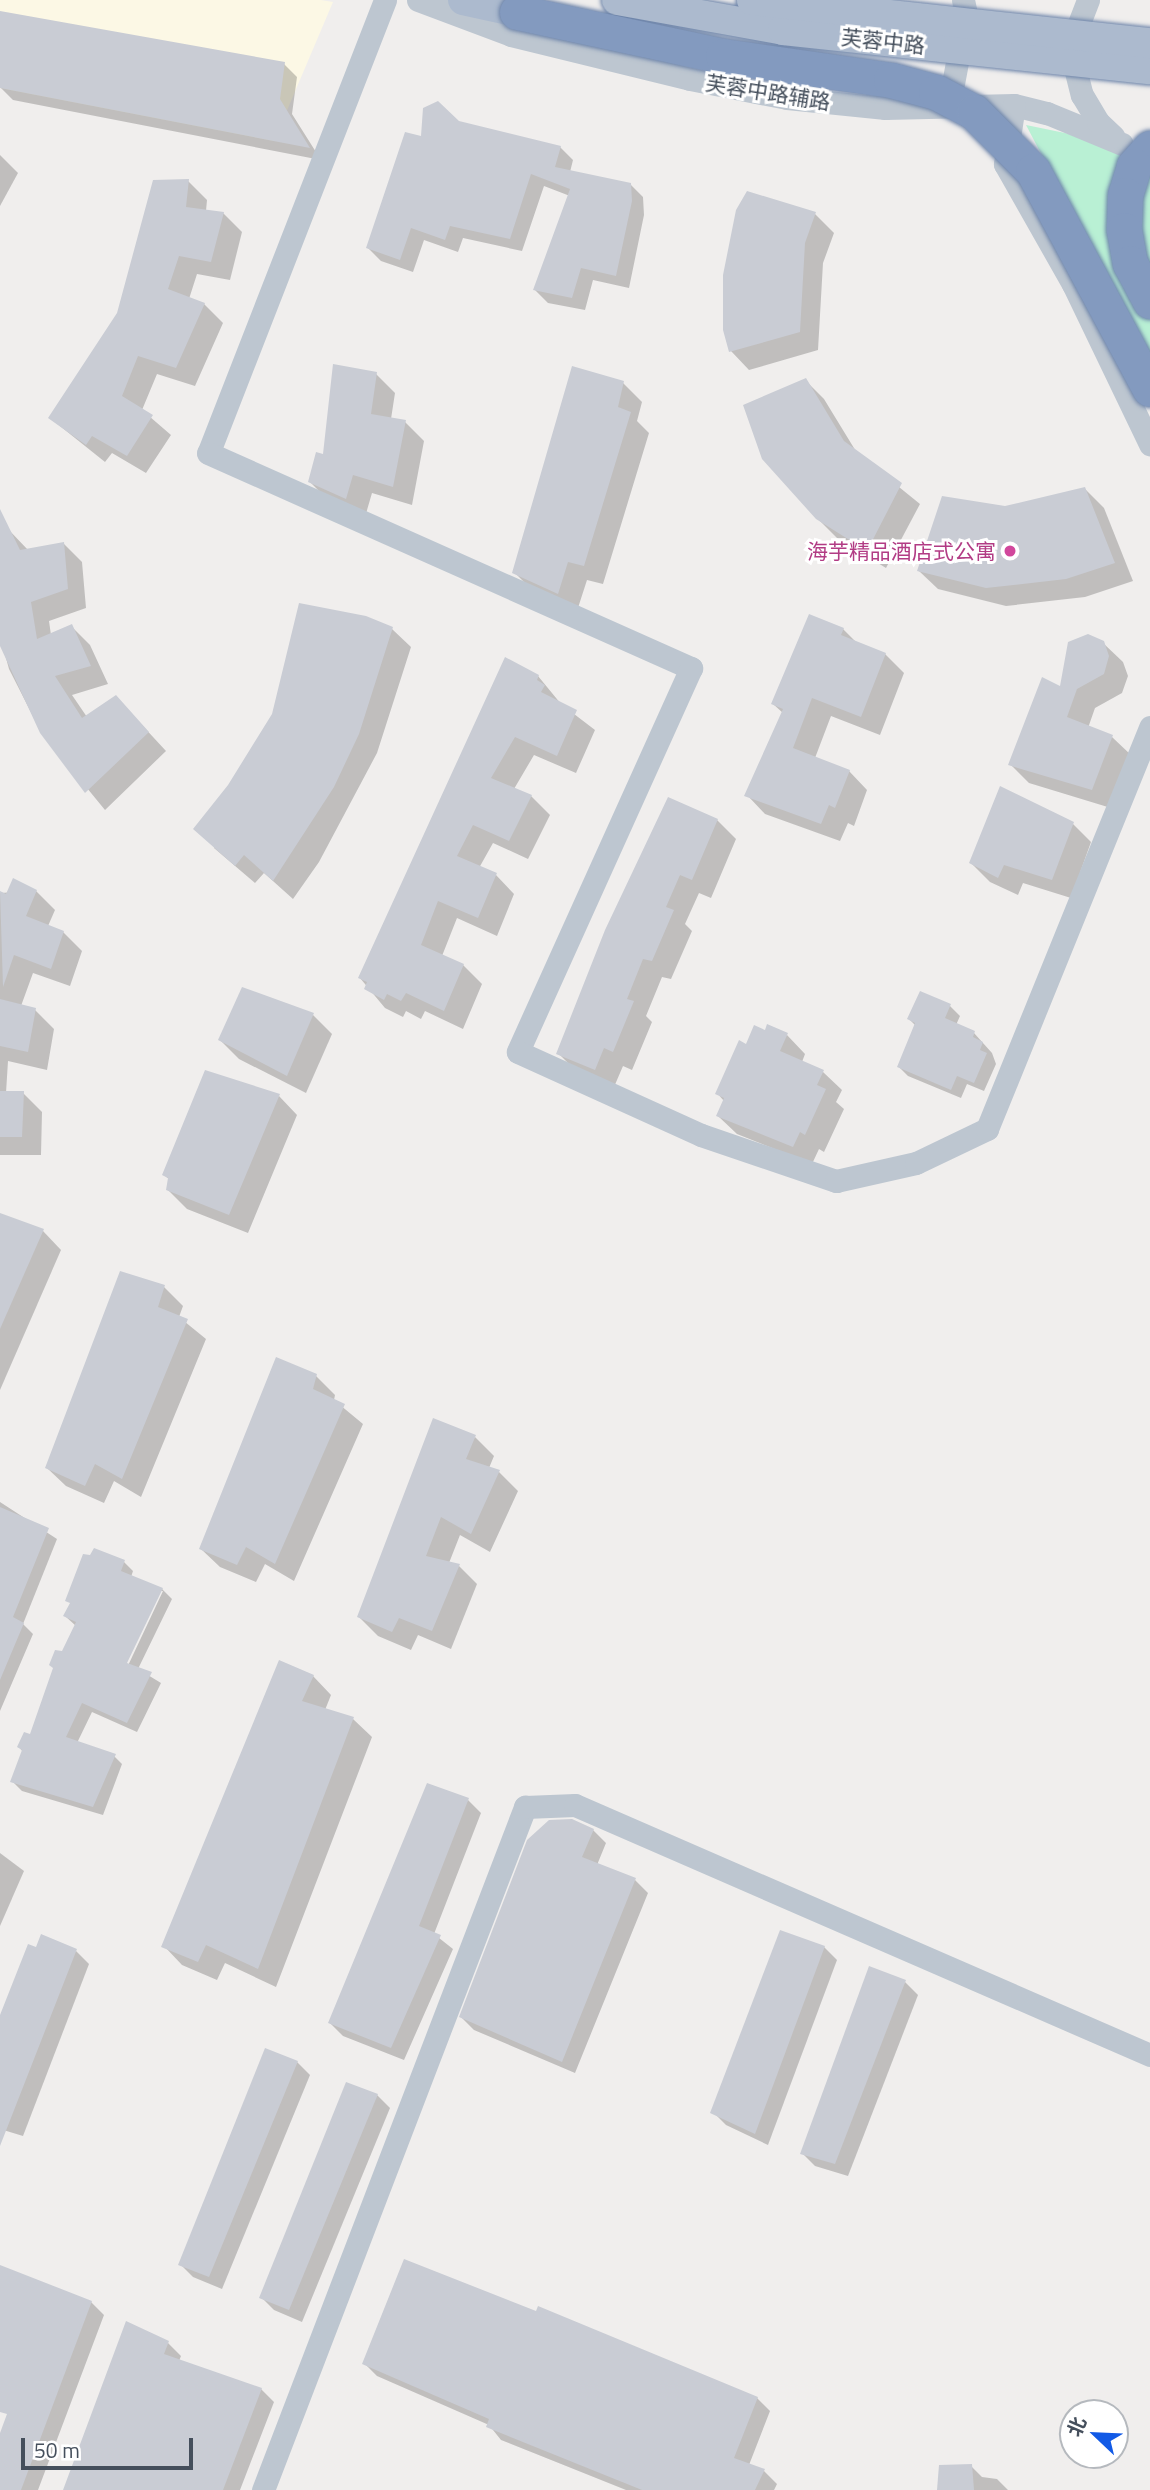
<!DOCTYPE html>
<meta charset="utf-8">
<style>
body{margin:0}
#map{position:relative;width:1150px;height:2490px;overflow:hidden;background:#f0eeed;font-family:"Titillium Web","Noto Sans SC",sans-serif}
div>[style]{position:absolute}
.commercial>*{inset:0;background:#fcf8e5}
.green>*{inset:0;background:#b9f0d4}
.shadow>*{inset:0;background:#0003}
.building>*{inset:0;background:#c9ccd4}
.minor>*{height:23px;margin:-11.5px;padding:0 11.5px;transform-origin:11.5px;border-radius:11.5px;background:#bdc6d0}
.major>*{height:30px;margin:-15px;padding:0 15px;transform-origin:15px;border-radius:15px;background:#acbace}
.bridges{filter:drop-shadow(0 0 2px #6e85aa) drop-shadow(0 0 2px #6e85aa)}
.major-bridge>*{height:30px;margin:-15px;padding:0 15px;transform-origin:15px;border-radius:15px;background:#acbace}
.highway-bridge>*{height:35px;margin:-17.5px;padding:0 17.5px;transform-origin:17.5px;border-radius:17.5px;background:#839abf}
.dots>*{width:19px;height:19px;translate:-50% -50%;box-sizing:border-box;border:4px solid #fff;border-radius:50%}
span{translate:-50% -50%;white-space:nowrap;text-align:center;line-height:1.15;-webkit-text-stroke:6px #fff;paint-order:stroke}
.street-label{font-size:21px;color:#454f5c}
.hotel-label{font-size:21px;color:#b23c85}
.right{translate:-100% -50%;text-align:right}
.north{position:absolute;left:1059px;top:2399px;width:70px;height:70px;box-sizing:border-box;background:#fff;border:2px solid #b5b9be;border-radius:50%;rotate:293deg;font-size:19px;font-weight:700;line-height:28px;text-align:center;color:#454f5c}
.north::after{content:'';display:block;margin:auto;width:24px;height:32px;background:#125ae6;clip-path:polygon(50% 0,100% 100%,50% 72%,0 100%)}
.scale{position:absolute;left:21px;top:2438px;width:172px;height:32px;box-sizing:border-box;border:4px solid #454f5c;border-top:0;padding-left:9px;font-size:21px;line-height:24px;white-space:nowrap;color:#454f5c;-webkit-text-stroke:5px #fff;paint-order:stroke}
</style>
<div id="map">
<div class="commercial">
<div style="clip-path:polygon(0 0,321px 0,333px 2px,274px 141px,0 88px)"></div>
</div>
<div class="green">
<div style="clip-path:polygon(1026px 125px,1099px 140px,1150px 172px,1150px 361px)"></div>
</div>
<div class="shadow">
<div style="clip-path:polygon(0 12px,284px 64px,297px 77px,292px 114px,321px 160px,13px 100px,0 87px)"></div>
<div style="clip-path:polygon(458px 122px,560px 147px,573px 160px,570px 172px,630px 184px,643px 197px,644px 215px,629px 288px,593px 280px,585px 310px,548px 303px,535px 290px,570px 196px,544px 186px,522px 251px,463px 238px,458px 252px,424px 240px,413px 272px,381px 261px,368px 248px,423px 138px)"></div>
<div style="clip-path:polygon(0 155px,18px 173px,0 206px)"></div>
<div style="clip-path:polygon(188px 181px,207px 200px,206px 211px,223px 213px,242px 232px,230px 280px,197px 274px,189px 299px,204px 304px,223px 323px,195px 386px,157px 374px,142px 410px,171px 435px,146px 473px,112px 453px,105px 462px,50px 418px,119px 314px)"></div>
<div style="clip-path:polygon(748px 193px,815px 214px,834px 233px,823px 263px,818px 350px,749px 370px,731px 351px)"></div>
<div style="clip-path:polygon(376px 374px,395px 393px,391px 419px,405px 422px,424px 441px,412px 505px,372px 493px,365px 517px,329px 501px,310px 482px)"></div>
<div style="clip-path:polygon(805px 380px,824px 399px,857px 453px,920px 504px,886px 568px,837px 538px,817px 518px)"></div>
<div style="clip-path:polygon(623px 383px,642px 402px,637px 421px,649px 433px,603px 584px,587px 580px,577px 611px,533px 591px,514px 572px)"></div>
<div style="clip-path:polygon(1085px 489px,1104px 508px,1133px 581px,1085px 597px,1006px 606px,938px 589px,919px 571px,1005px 508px)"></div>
<div style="clip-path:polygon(8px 529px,28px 550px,63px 543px,82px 562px,86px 608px,49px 621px,51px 635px,71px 626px,90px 645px,108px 684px,72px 695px,87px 717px,116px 697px,166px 751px,105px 810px,41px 732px,9px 669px,0 636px,0 532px)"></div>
<div style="clip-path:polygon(392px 629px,411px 647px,377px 753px,319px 862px,293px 899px,264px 873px,255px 883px,214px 848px,230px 786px)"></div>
<div style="clip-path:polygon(843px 629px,857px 643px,885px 654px,904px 673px,880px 735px,831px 716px,815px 758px,849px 771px,867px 790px,854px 826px,848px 823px,840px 841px,765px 814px,747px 795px,783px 713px,773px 704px)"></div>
<div style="clip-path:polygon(1103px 643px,1123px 662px,1128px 676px,1122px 693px,1095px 708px,1088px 728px,1112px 737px,1131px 755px,1111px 808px,1029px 783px,1010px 764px,1062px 688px)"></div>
<div style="clip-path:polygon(538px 676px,561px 704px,595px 730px,576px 773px,534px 755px,514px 789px,531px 796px,550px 815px,528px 859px,493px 843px,479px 868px,496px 875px,514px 894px,497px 936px,457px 918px,442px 956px,463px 965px,482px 984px,463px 1029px,425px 1011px,421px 1019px,406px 1011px,403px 1017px,385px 1008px,360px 978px)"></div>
<div style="clip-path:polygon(717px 820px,736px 839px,711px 898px,699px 893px,685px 924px,692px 931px,671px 979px,662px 977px,646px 1016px,652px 1022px,632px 1070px,623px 1066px,614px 1087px,577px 1072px,558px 1053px)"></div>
<div style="clip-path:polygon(1073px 824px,1091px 842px,1071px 898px,1023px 883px,1018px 895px,990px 882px,971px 863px)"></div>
<div style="clip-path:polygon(36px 891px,55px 910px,48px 926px,63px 932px,82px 951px,70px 986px,33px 973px,21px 1006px,35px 1010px,54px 1029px,47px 1070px,8px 1061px,6px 1093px,23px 1093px,42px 1112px,41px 1155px,0 1155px,0 893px)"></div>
<div style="clip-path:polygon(921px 993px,950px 1006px,960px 1016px,956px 1025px,974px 1033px,992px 1053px,996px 1064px,984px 1091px,967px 1084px,961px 1098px,908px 1076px,899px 1067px,916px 1026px,909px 1019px)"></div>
<div style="clip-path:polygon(313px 1015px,332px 1034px,306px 1093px,239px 1059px,220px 1040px)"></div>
<div style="clip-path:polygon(787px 1035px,805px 1054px,802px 1062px,823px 1072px,842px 1090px,836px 1102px,844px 1109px,824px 1152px,819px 1149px,812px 1164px,737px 1134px,718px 1116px,724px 1101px,717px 1093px,746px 1046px)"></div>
<div style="clip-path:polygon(279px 1096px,297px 1115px,248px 1233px,187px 1209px,168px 1190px,170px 1180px,164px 1175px)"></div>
<div style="clip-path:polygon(0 1214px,43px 1231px,61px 1250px,0 1390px)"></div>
<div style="clip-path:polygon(164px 1287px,183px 1306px,179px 1317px,206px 1339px,141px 1497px,114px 1481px,104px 1503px,66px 1486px,47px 1468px)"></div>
<div style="clip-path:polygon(316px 1376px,335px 1395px,334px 1400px,363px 1424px,294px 1581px,265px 1564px,256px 1582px,220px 1567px,201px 1549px)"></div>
<div style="clip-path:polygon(475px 1437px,494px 1456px,489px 1468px,499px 1472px,518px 1491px,490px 1552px,460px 1535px,449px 1563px,459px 1566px,477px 1584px,451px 1649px,418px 1635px,411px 1650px,378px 1636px,359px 1617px)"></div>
<div style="clip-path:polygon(0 1502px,57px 1539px,23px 1624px,33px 1634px,0 1711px)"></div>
<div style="clip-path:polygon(evenodd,124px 1562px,133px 1571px,131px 1577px,162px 1589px,172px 1599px,138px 1669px,161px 1683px,137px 1732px,92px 1712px,77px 1743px,112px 1754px,122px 1764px,103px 1815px,22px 1791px,12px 1781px,23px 1752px,19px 1747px,31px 1736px,76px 1626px,65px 1616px,124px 1562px,159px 1591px,163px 1591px,125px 1672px,122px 1670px,159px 1591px)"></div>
<div style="clip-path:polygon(313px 1676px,331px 1695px,325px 1710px,353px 1719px,372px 1737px,276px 1987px,225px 1963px,217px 1980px,182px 1965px,164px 1946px)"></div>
<div style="clip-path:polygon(468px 1800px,481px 1813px,434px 1934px,453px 1949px,404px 2060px,343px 2036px,330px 2023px)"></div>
<div style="clip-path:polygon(593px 1830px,606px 1843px,597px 1865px,635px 1880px,648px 1893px,575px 2073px,474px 2030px,461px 2017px)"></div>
<div style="clip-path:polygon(0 1853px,24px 1871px,0 1926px)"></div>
<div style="clip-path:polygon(824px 1947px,837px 1960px,768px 2145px,726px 2125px,713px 2112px)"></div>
<div style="clip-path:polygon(37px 1949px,76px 1951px,89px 1964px,23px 2136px,0 2129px,0 2021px)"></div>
<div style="clip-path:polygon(905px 1982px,918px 1995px,848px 2176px,815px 2166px,802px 2153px)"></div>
<div style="clip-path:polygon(297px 2062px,310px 2075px,222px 2289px,193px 2277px,180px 2264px)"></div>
<div style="clip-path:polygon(377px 2095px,390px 2108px,302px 2322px,274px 2310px,261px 2297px)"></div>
<div style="clip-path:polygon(0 2267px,91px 2302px,104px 2315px,38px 2490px,0 2490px,0 2438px,32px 2357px,0 2387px)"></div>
<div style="clip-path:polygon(127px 2323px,168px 2343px,181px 2356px,179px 2361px,261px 2389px,274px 2402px,240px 2490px,64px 2490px)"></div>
<div style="clip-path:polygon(364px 2363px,757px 2398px,770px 2411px,749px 2465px,764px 2471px,777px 2484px,774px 2490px,626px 2490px,501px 2440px,489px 2425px,377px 2376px)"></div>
<div style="clip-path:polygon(971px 2466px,982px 2477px,997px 2479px,1008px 2490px,940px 2490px)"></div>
</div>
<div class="building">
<div style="clip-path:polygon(0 11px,285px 62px,280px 99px,310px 148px,0 88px)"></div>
<div style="clip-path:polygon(438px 101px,459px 121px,561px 146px,555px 167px,631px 183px,632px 201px,616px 276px,581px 268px,572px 298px,533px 290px,570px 189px,531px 174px,510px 239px,450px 226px,445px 240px,411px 228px,400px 260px,366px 248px,405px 132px,421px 136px,423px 108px)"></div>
<div style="clip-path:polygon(189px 179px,186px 207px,224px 212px,211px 262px,179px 256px,168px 289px,205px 303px,176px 368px,138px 356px,122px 396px,153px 415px,127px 456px,92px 436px,86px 445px,48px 418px,117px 313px,153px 180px)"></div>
<div style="clip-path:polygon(747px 191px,816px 212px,805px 243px,800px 332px,729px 352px,723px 330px,723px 275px,736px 210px)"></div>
<div style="clip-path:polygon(333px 364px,377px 372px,371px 414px,406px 420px,393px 487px,353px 475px,346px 499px,308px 482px,316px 452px,323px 454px)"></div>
<div style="clip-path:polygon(572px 366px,624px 381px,618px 407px,631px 412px,584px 566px,568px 562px,558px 594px,512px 573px)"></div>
<div style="clip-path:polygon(806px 378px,844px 441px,902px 483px,867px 551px,816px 519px,762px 459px,743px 405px)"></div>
<div style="clip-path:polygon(1085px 487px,1115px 563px,1066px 579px,986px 588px,917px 571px,942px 496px,1005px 506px)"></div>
<div style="clip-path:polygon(0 509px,20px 550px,64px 542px,68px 589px,31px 602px,37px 639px,72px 624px,91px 666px,55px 676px,82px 718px,116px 695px,149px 732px,85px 793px,40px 733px,0 646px)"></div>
<div style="clip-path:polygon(299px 603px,366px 616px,393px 627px,359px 734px,334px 787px,273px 881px,244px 855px,235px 866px,193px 829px,228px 785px,272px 714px)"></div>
<div style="clip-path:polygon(809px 614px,844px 628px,841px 635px,886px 653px,861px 717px,812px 698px,793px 748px,850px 770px,835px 808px,829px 805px,821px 824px,744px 796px,783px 709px,771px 704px)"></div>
<div style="clip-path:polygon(1088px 634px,1104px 641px,1109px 656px,1104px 674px,1077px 689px,1067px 717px,1113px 735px,1092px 790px,1008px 765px,1042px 677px,1060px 686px,1068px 642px)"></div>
<div style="clip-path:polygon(505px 657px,539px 675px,537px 680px,545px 685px,541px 692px,577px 710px,557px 756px,515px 737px,491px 778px,532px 795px,509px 841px,473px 825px,457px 856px,497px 873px,478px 918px,438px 901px,421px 945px,464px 964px,444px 1011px,406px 993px,401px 1001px,387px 994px,384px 1000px,364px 989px,367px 982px,358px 978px)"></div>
<div style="clip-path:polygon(1000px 786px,1074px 822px,1052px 880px,1004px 865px,998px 878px,969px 863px)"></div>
<div style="clip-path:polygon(668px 797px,718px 819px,692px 880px,680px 875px,666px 907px,674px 910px,652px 961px,643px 959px,627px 999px,634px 1001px,613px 1052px,604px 1048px,595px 1070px,556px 1054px,605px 930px)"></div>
<div style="clip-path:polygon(13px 878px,37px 890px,26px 916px,64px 931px,51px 969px,14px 955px,3px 987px,0 891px,6px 894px)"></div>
<div style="clip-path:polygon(242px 987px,314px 1013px,287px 1076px,218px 1040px)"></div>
<div style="clip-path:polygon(920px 991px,951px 1004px,945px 1018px,975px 1031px,973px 1037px,983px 1042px,980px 1050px,987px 1053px,974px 1083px,957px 1076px,951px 1090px,897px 1067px,915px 1023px,907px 1019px)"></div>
<div style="clip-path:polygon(0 999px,36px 1008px,28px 1052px,0 1046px)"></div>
<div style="clip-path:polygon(767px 1024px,788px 1033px,780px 1051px,824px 1070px,817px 1085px,826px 1089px,805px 1135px,800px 1132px,793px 1147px,716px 1116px,724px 1098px,715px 1094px,739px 1040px,746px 1044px,754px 1025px,765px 1030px)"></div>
<div style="clip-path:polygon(205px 1070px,280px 1094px,229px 1215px,166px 1190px,168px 1178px,162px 1175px)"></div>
<div style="clip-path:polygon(0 1091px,24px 1091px,22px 1137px,0 1137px)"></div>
<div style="clip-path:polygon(0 1213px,44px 1229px,0 1329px)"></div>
<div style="clip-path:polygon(120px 1271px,165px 1285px,158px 1307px,188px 1319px,122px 1479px,95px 1464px,85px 1486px,45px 1468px)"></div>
<div style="clip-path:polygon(276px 1357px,317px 1374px,313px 1389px,345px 1404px,275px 1564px,246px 1547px,237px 1565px,199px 1549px)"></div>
<div style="clip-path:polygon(433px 1418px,476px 1435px,466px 1459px,500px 1470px,471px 1534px,441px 1517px,426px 1556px,460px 1564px,432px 1631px,399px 1618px,392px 1632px,357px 1617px)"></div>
<div style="clip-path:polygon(0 1507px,49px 1528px,13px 1617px,24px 1623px,0 1680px)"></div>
<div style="clip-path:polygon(94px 1548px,125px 1560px,121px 1571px,163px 1588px,127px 1663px,152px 1672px,127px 1723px,82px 1703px,66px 1737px,116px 1754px,93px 1807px,10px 1782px,22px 1750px,17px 1747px,24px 1732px,30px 1734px,53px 1668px,49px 1665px,55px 1650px,62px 1651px,76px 1622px,63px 1616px,70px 1603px,65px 1601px,83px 1554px,90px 1555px)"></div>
<div style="clip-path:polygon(279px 1660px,314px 1675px,302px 1701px,354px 1717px,258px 1969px,206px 1945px,198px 1962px,161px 1947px)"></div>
<div style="clip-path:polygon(427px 1783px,469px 1798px,419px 1926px,441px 1935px,391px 2048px,328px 2023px)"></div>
<div style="clip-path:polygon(572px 1819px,594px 1829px,582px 1857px,636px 1878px,562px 2062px,459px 2017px,527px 1840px,549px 1820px)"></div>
<div style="clip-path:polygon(780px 1930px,825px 1946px,755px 2134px,710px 2113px)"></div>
<div style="clip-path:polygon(41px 1934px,77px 1949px,0 2146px,0 2015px,28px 1944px,36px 1947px)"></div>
<div style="clip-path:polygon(869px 1966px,906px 1980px,835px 2164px,800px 2154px)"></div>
<div style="clip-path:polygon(265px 2048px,298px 2061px,209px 2277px,178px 2265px)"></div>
<div style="clip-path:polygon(346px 2082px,378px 2094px,289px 2310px,259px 2298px)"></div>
<div style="clip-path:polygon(404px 2259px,536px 2311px,538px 2306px,758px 2397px,734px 2458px,765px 2469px,755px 2490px,642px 2490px,486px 2427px,489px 2419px,362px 2364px)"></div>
<div style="clip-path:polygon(0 2265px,92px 2301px,21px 2490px,0 2490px,0 2433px,7px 2414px,0 2412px)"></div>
<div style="clip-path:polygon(126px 2321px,169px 2341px,164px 2354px,262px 2388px,223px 2490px,63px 2490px)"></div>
<div style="clip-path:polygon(972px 2464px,974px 2490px,937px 2490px,939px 2465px)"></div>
</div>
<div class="minor">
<div style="left:385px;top:0;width:486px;rotate:111.3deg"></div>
<div style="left:208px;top:453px;width:529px;rotate:24deg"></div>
<div style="left:691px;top:668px;width:421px;rotate:114.3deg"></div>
<div style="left:518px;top:1052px;width:201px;rotate:24.4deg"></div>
<div style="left:701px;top:1135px;width:143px;rotate:18.8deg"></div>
<div style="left:836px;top:1181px;width:82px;rotate:-12.7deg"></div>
<div style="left:916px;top:1163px;width:79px;rotate:-25.6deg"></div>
<div style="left:987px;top:1129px;width:434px;rotate:-67.9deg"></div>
<div style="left:418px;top:0;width:99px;rotate:20.6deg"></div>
<div style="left:511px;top:35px;width:184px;rotate:13.8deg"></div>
<div style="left:690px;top:79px;width:99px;rotate:11.1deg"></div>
<div style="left:787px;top:98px;width:99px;rotate:5.8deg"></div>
<div style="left:885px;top:108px;width:129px;rotate:-1.3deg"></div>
<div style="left:1014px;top:105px;width:34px;rotate:14deg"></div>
<div style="left:1047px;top:113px;width:81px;rotate:22.5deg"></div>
<div style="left:1088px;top:0;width:34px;rotate:111deg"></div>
<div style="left:1076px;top:32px;width:32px;rotate:94deg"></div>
<div style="left:1074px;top:64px;width:32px;rotate:76deg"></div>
<div style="left:1082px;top:95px;width:31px;rotate:59deg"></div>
<div style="left:1098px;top:122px;width:21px;rotate:43deg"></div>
<div style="left:934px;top:104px;width:23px;rotate:-40deg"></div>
<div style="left:952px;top:89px;width:76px;rotate:-79.4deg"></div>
<div style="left:966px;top:14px;width:14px;rotate:-102deg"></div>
<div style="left:1014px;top:105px;width:60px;rotate:98.7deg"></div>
<div style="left:1005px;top:164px;width:138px;rotate:60.5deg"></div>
<div style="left:1073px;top:284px;width:178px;rotate:64.3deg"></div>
<div style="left:263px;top:2490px;width:732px;rotate:-69.01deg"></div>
<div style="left:525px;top:1807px;width:50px;rotate:-2.3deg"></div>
<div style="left:575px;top:1805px;width:627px;rotate:23.5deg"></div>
</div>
<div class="major">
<div style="left:463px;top:0;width:55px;rotate:12.5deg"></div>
</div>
<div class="bridges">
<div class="major-bridge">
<div style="left:617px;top:0;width:169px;rotate:10.2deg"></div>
<div style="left:783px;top:30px;width:369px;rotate:6.1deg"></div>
<div style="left:752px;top:0;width:400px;rotate:6.2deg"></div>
</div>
<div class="highway-bridge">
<div style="left:517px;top:12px;width:211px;rotate:12.1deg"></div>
<div style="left:723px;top:56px;width:170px;rotate:8.1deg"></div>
<div style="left:891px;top:80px;width:47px;rotate:14.9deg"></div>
<div style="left:936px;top:92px;width:43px;rotate:27.8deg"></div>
<div style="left:974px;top:112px;width:83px;rotate:45deg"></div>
<div style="left:1033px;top:171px;width:247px;rotate:61.8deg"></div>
<div style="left:1150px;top:148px;width:24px;rotate:132deg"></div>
<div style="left:1134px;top:166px;width:30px;rotate:107deg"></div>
<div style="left:1125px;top:195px;width:35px;rotate:92deg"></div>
<div style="left:1124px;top:230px;width:34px;rotate:80deg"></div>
<div style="left:1130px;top:263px;width:43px;rotate:62.2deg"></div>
</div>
</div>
<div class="dots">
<div style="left:1010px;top:551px;background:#d1479c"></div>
</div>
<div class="street-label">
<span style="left:883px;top:41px;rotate:6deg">芙蓉中路</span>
<span style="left:768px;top:92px;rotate:9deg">芙蓉中路辅路</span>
</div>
<div class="hotel-label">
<span class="right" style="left:996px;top:551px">海芋精品酒店式公寓</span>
</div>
<div class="north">北</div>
<div class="scale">50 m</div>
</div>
